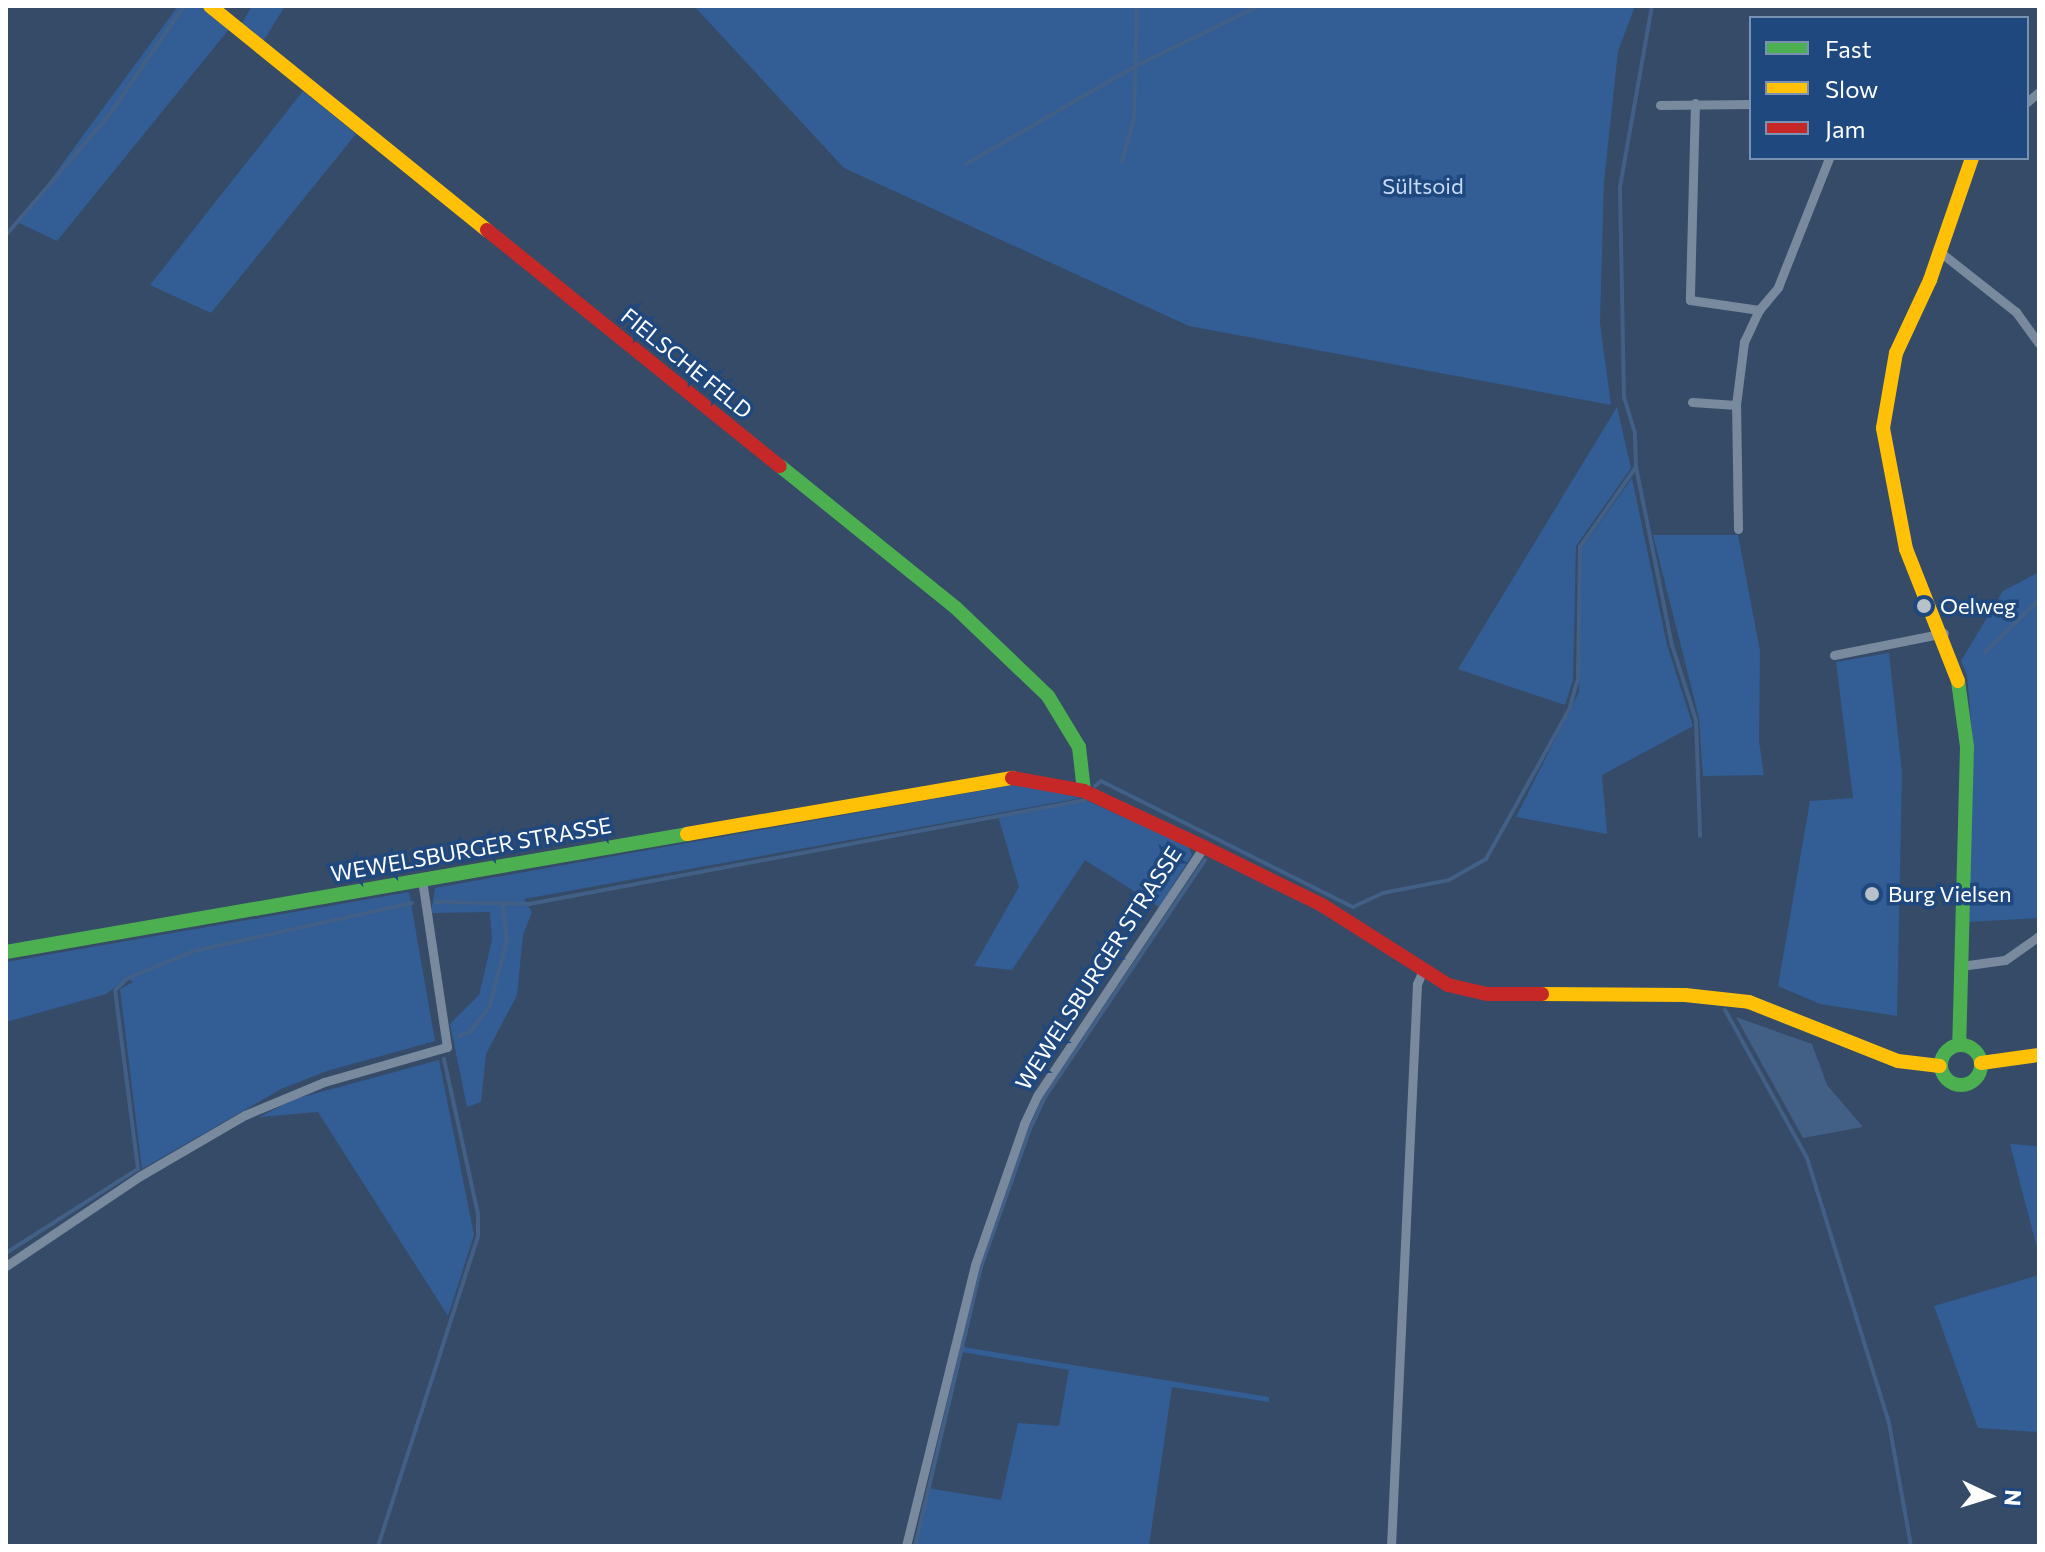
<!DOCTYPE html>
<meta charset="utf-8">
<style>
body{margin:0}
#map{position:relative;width:2045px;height:1552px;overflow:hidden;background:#354b68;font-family:Commissioner,sans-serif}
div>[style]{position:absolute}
.green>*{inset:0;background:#325e95}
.water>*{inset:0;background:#425f86}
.stream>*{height:4px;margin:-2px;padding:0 2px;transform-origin:2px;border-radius:2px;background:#425f86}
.street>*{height:9px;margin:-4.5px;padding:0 4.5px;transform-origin:4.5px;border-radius:4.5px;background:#798a9f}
.fast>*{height:14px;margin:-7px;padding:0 7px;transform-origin:7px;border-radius:7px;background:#4caf50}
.fast>.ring{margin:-7px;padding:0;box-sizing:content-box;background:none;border:14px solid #4caf50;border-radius:50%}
.slow>*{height:14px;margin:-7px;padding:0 7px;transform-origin:7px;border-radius:7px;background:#ffc107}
.jam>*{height:14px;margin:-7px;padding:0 7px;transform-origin:7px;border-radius:7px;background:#c62828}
.dots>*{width:22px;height:22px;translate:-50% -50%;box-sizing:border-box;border:4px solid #1f487e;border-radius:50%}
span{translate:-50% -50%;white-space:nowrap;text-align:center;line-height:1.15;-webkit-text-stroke:7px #1f487e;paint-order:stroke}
.park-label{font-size:22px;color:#c6dbf6}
.street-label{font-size:22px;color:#fff}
.poi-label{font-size:22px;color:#fff}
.left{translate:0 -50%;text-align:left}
.frame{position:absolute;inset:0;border:8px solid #fff;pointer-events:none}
.legend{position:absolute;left:1749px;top:16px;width:280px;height:144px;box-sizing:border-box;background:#1f487e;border:2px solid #7991b2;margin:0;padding:10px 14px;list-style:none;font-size:24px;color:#fff}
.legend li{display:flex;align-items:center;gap:16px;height:40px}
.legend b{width:40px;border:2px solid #7991b2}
.north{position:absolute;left:1949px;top:1456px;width:80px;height:80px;-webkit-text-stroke:6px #1f487e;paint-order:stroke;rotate:94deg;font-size:22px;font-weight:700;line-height:32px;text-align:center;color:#fff}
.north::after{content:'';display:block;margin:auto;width:28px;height:36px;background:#fff;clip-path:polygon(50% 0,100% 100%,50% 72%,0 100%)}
</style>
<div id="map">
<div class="green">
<div style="clip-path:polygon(178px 6px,202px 6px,230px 28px,57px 241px,19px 223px)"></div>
<div style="clip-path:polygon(252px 6px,285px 6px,264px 40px,242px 23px)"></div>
<div style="clip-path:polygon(694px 6px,1635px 6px,1618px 51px,1604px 182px,1600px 323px,1611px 405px,1189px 326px,844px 168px)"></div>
<div style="clip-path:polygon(303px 91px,356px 134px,211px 313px,150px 285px)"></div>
<div style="clip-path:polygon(1617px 407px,1631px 468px,1576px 546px,1573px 680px,1565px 705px,1458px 669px)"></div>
<div style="clip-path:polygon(1632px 478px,1667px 645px,1693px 726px,1602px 775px,1607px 834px,1516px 817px,1579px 692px,1581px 549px)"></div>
<div style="clip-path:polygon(1653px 535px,1738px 535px,1760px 651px,1759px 741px,1764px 775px,1703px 776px,1699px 718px)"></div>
<div style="clip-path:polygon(2039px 572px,2039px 918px,1969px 922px,1973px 746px,1967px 675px,1961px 661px,2003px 591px)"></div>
<div style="clip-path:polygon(1889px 653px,1902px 772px,1897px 1016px,1820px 1004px,1778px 986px,1810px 801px,1853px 798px,1836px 662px)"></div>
<div style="clip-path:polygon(1018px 784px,1081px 798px,524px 899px,532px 912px,523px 935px,517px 995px,486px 1054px,481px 1102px,467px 1107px,450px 1024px,479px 995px,492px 940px,490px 912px,431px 913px,435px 888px)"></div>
<div style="clip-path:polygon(1088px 801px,1189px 847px,1192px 855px,1159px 907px,1085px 860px,1012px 970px,974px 966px,1019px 887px,998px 816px)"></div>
<div style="clip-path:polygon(409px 892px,435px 1041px,327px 1071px,281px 1089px,142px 1169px,120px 989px,133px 982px,127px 978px,106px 994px,6px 1022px,6px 962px)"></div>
<div style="clip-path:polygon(439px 1060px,474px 1235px,448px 1316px,318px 1112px,259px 1117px,295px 1099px)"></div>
<div style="clip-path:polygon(2010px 1144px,2037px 1146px,2039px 1256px)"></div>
<div style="clip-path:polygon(2039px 1275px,2039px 1432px,1978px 1428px,1934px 1306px)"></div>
<div style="clip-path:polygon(963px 1347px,1269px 1397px,1269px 1402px,1172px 1387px,1149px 1546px,917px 1546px,927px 1488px,1001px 1500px,1018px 1423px,1059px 1426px,1069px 1370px,962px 1352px)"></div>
</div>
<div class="water">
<div style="clip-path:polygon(1736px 1017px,1812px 1044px,1827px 1085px,1863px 1127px,1803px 1138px)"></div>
</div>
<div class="stream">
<div style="left:1583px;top:6px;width:20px"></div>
<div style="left:1122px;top:161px;width:44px;rotate:-74.1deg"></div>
<div style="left:1134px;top:119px;width:113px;rotate:-88.5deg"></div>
<div style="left:966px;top:164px;width:194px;rotate:-30deg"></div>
<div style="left:1134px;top:67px;width:139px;rotate:-26deg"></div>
<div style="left:6px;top:235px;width:160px;rotate:-49.3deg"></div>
<div style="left:110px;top:114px;width:131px;rotate:-55.6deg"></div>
<div style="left:1636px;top:467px;width:182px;rotate:78.6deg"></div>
<div style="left:1672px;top:645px;width:79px;rotate:72.3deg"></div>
<div style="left:1696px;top:720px;width:116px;rotate:88deg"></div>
<div style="left:1985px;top:652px;width:75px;rotate:-43.9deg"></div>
<div style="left:1095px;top:786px;width:8px;rotate:-40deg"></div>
<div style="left:1101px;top:781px;width:282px;rotate:26.6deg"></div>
<div style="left:1353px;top:907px;width:33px;rotate:-25deg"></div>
<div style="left:1383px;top:893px;width:67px;rotate:-11.1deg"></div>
<div style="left:1449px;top:880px;width:43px;rotate:-29.6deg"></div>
<div style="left:1486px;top:859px;width:171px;rotate:-60.9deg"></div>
<div style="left:1569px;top:710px;width:33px;rotate:-74deg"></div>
<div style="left:1578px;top:678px;width:131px;rotate:-89.1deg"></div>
<div style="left:1580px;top:547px;width:98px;rotate:-55deg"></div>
<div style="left:1636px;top:467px;width:34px;rotate:-92deg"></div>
<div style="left:1635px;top:433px;width:37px;rotate:-107deg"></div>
<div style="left:1624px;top:398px;width:211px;rotate:-91.1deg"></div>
<div style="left:1620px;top:187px;width:184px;rotate:-80deg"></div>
<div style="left:436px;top:902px;width:93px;rotate:1.2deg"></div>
<div style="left:529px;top:904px;width:566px;rotate:-10.59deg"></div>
<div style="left:1725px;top:1010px;width:169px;rotate:61deg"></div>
<div style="left:1807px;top:1158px;width:277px;rotate:72.8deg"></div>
<div style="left:1889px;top:1423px;width:125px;rotate:79.9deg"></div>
<div style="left:459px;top:1036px;width:12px;rotate:-20deg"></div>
<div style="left:470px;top:1032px;width:34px;rotate:-53deg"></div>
<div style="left:490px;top:1005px;width:67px;rotate:-75.3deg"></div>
<div style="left:507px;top:940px;width:38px;rotate:-97deg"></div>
<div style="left:6px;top:1253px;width:156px;rotate:-32.5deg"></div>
<div style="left:138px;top:1169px;width:180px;rotate:-97.3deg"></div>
<div style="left:115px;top:990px;width:18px;rotate:-43deg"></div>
<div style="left:128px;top:978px;width:71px;rotate:-22.2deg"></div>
<div style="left:194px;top:951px;width:223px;rotate:-12.4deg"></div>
<div style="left:378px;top:1546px;width:326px;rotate:-72.1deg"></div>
<div style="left:478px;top:1236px;width:22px;rotate:-90deg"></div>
<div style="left:478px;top:1214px;width:159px;rotate:-102.4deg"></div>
<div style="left:915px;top:1546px;width:287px;rotate:-76.7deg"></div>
<div style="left:981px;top:1267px;width:146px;rotate:-70.5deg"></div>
<div style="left:1030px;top:1129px;width:35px;rotate:-65deg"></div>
<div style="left:1045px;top:1097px;width:286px;rotate:-56deg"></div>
</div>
<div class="street">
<div style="left:2027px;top:102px;width:16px;rotate:-40deg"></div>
<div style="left:1695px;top:103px;width:197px;rotate:91.5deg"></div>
<div style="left:1690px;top:300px;width:70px;rotate:8.2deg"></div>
<div style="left:1660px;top:105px;width:91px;rotate:-0.6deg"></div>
<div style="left:1940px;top:252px;width:97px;rotate:38.3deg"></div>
<div style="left:2016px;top:312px;width:39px;rotate:54deg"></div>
<div style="left:1692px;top:402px;width:44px;rotate:3.9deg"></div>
<div style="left:1738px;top:529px;width:124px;rotate:-90.9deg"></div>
<div style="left:1736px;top:405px;width:64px;rotate:-82.8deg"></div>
<div style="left:1744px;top:342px;width:35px;rotate:-65deg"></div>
<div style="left:1759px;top:310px;width:30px;rotate:-50deg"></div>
<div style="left:1778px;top:287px;width:139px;rotate:-68.4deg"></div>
<div style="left:1834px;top:655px;width:112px;rotate:-11.3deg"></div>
<div style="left:1961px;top:966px;width:44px;rotate:-7.8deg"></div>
<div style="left:2005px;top:960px;width:42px;rotate:-35.2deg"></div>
<div style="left:6px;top:1266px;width:161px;rotate:-33.9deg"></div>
<div style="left:140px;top:1176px;width:121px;rotate:-30.2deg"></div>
<div style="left:245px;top:1115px;width:86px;rotate:-22.7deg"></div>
<div style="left:324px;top:1082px;width:128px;rotate:-15.9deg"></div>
<div style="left:447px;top:1047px;width:169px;rotate:-98.5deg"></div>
<div style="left:906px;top:1546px;width:289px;rotate:-76.2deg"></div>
<div style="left:975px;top:1265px;width:149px;rotate:-70.8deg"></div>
<div style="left:1024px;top:1124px;width:31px;rotate:-65deg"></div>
<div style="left:1037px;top:1096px;width:300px;rotate:-56.2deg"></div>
<div style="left:1391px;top:1546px;width:563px;rotate:-87.35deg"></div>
<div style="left:1417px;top:984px;width:15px;rotate:-67deg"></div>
</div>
<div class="fast">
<div style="left:780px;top:466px;width:226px;rotate:38.9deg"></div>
<div style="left:956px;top:608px;width:127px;rotate:43.7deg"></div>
<div style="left:1048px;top:696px;width:60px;rotate:58.7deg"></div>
<div style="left:1079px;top:747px;width:44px;rotate:83.5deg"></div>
<div style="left:1958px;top:681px;width:67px;rotate:82.2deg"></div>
<div style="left:1967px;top:747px;width:297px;rotate:91.5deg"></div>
<div style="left:6px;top:952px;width:691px;rotate:-9.83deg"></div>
<div class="ring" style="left:1941px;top:1045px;width:26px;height:26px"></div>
</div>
<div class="slow">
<div style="left:210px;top:6px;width:356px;rotate:39deg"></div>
<div style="left:1958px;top:681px;width:142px;rotate:-111.5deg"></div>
<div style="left:1906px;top:549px;width:123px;rotate:-100.8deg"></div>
<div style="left:1883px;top:428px;width:76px;rotate:-80.2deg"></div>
<div style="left:1896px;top:353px;width:81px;rotate:-65deg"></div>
<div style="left:1930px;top:280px;width:129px;rotate:-71deg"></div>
<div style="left:687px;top:834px;width:330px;rotate:-9.8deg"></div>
<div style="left:1542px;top:994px;width:143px;rotate:0.4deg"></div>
<div style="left:1685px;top:995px;width:64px;rotate:6.2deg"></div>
<div style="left:1749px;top:1002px;width:160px;rotate:21.6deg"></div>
<div style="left:1898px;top:1061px;width:42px;rotate:6.8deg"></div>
<div style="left:1981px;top:1063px;width:59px;rotate:-7.9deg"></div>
</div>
<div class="jam">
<div style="left:487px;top:230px;width:376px;rotate:38.9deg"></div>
<div style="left:1012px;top:778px;width:73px;rotate:10.2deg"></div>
<div style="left:1084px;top:791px;width:132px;rotate:25deg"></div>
<div style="left:1204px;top:847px;width:131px;rotate:26.2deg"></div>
<div style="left:1322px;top:905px;width:149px;rotate:32.4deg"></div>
<div style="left:1448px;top:985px;width:40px;rotate:13deg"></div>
<div style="left:1487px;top:994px;width:55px"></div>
</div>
<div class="dots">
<div style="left:1924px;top:606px;background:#b8c0ca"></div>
<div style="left:1872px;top:894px;background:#b8c0ca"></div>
</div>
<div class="park-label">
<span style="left:1423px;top:186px">Sültsoid</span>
</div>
<div class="street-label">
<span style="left:687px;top:363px;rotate:39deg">FIELSCHE FELD</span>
<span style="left:471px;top:849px;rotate:-10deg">WEWELSBURGER STRASSE</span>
<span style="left:1098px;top:968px;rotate:-57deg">WEWELSBURGER STRASSE</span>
</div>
<div class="poi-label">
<span class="left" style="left:1940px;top:606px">Oelweg</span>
<span class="left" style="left:1888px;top:894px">Burg Vielsen</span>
</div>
<div class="frame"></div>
<ul class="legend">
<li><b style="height:10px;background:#4caf50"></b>Fast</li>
<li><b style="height:10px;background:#ffc107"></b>Slow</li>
<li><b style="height:10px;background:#c62828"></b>Jam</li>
</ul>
<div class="north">N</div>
</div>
